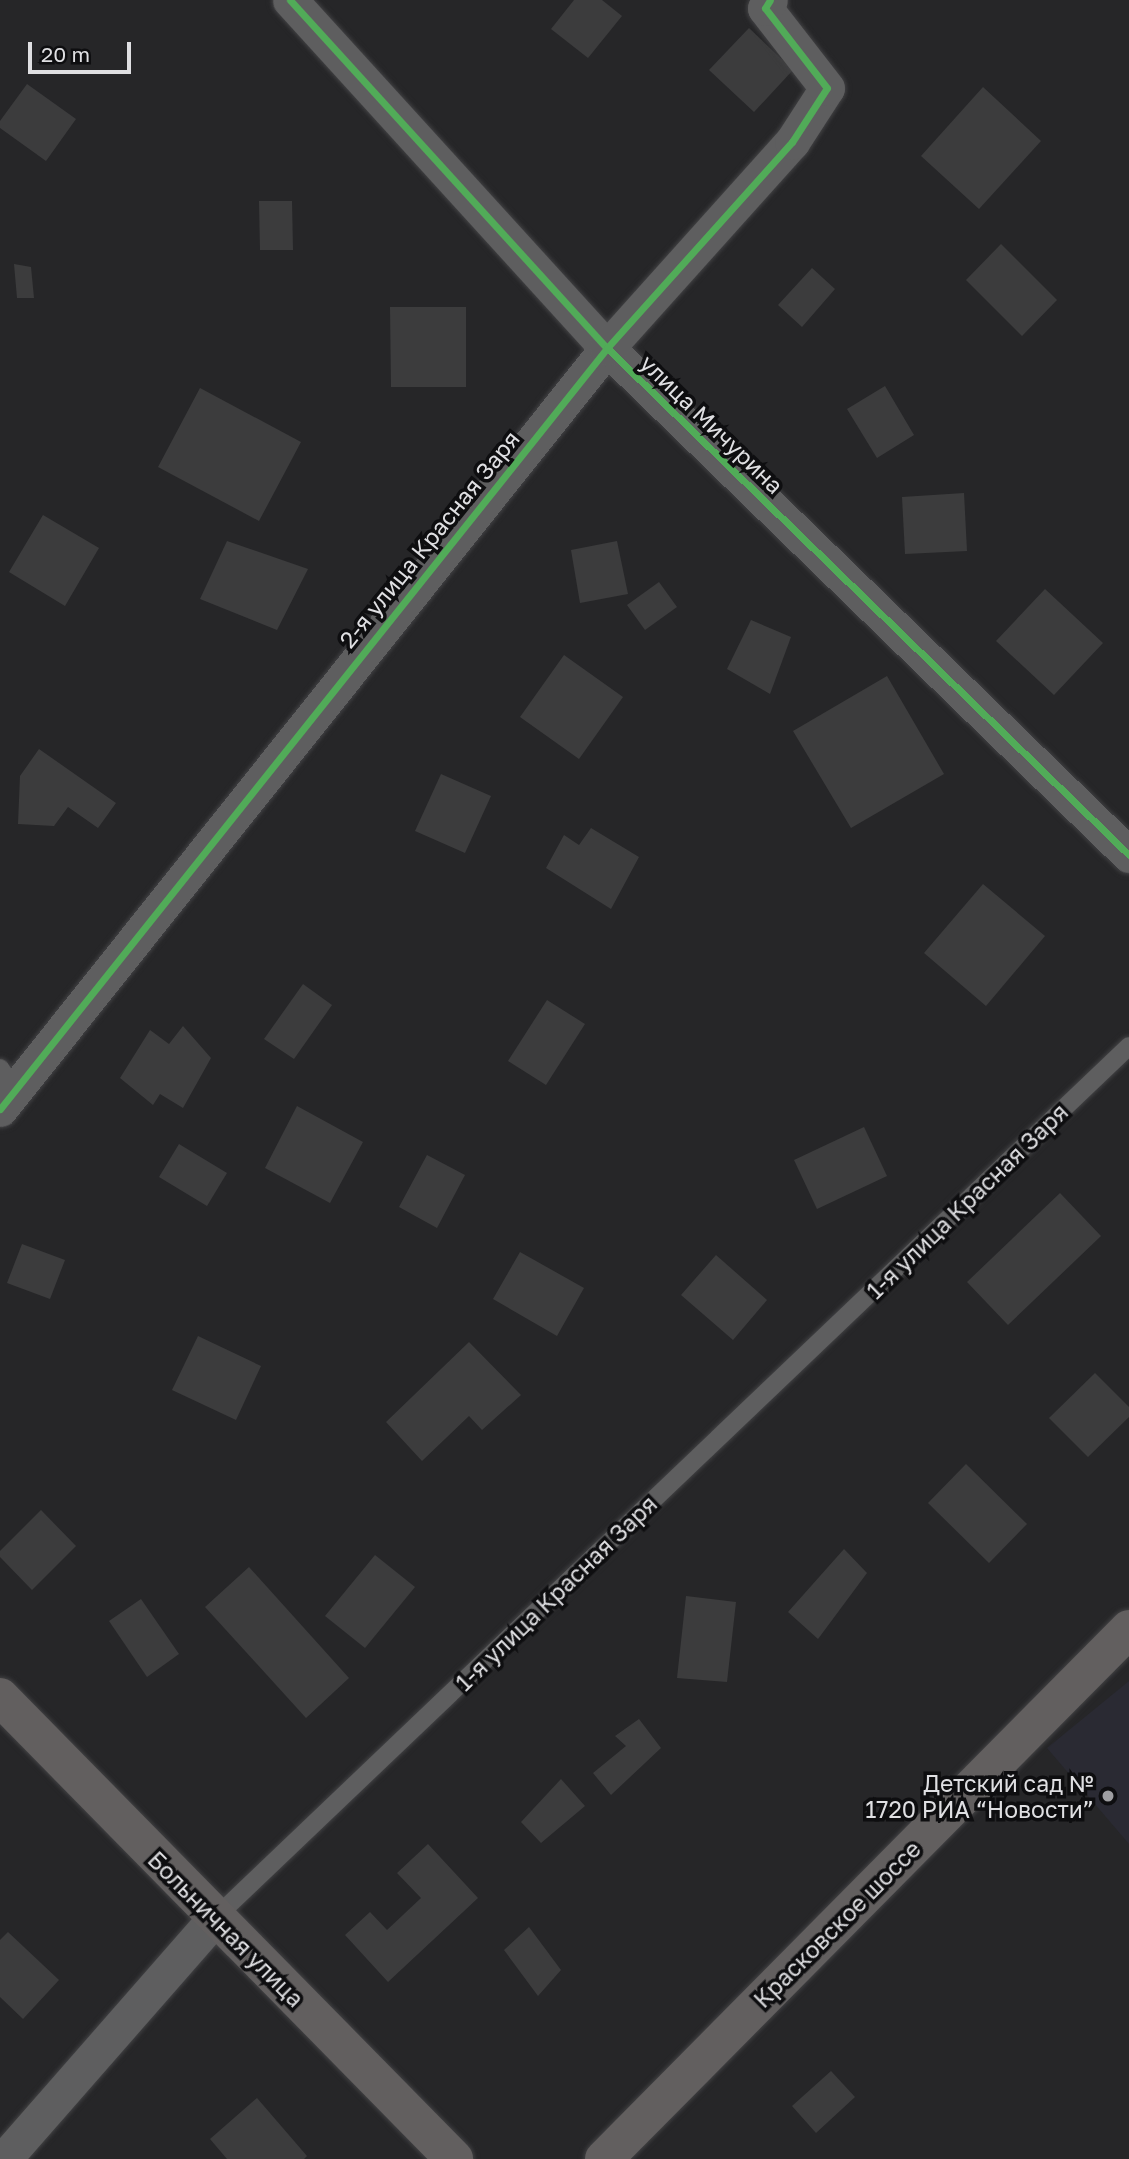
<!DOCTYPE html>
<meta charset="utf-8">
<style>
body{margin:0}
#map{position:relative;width:1129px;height:2159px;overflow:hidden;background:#262628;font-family:"Golos Text",sans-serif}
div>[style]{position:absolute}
.built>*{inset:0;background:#2a2a33}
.building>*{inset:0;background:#3c3c3d}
.roads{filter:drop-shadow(0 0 2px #414143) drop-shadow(0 0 2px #414143)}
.lane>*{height:18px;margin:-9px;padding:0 9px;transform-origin:9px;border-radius:9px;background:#5e5e5f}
.street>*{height:35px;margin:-17.5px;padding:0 17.5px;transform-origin:17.5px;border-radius:17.5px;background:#5e5e5f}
.secondary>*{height:38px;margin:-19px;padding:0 19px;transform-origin:19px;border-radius:19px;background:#625f5f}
.cycleway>*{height:7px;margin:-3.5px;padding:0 3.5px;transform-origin:3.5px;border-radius:3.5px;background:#51ab58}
.dots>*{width:19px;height:19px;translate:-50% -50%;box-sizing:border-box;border:4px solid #0e0e10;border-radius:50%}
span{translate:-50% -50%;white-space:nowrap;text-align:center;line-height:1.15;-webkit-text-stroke:7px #0e0e10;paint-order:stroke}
.street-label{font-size:23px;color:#dfdfe2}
.poi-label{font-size:23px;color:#dfdfe2}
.right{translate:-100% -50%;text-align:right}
.scale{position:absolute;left:28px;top:42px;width:103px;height:32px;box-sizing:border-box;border:4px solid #dfdfe2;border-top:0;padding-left:9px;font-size:21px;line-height:24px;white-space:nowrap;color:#dfdfe2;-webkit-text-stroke:5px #0e0e10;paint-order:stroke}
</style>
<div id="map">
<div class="built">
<div style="clip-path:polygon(1129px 1681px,1129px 1844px,1047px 1748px)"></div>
</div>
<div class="building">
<div style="clip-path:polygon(574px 0,602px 0,622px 16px,588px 58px,551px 29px)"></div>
<div style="clip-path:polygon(749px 28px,793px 70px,754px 112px,709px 70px)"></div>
<div style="clip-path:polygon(27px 84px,76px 119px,46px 161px,0 128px,0 121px)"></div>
<div style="clip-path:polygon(983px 87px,1041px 141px,979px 209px,921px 156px)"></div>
<div style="clip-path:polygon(259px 201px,292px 201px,293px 250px,260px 250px)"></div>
<div style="clip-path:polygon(1001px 244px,1057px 300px,1022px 336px,966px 280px)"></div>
<div style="clip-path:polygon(14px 264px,31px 267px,34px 298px,17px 298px)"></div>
<div style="clip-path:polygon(812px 268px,835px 289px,802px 327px,778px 305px)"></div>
<div style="clip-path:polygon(390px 307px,466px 307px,466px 387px,391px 387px)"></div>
<div style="clip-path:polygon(885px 386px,914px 435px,877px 458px,847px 409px)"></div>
<div style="clip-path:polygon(200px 388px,301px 442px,259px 521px,158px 467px)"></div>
<div style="clip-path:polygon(964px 493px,967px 551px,905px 554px,902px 497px)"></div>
<div style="clip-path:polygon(43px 515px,99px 548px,65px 606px,9px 572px)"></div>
<div style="clip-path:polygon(227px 541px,308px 569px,277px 630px,200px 599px)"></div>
<div style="clip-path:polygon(617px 541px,628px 594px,580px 603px,571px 550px)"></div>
<div style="clip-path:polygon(659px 582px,677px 607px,645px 630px,627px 605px)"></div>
<div style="clip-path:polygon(1045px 589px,1103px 643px,1054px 695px,996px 641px)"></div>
<div style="clip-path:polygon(751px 620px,791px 637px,770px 694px,727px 669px)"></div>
<div style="clip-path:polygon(564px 655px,623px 697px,579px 759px,520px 717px)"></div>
<div style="clip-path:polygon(887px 676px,944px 774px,851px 828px,793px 731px)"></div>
<div style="clip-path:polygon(39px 749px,116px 803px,98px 828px,68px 807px,54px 826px,18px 824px,20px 776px)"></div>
<div style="clip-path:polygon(441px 774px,491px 796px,465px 853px,415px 831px)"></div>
<div style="clip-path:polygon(591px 828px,639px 857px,611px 909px,546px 868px,564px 835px,579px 845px)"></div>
<div style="clip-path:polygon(983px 884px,1045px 936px,986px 1006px,924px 953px)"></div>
<div style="clip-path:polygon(303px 984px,332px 1005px,294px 1059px,264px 1039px)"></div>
<div style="clip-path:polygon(547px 1000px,585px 1024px,546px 1085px,508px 1061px)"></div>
<div style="clip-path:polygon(183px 1026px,211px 1058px,183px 1108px,160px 1094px,153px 1105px,120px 1078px,150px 1030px,169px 1044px)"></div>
<div style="clip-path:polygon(297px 1106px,363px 1142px,330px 1203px,265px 1168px)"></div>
<div style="clip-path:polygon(864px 1127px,887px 1176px,817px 1209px,794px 1160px)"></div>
<div style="clip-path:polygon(179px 1144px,227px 1173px,207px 1206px,159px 1177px)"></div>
<div style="clip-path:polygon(427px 1155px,465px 1175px,437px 1228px,399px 1207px)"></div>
<div style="clip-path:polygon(1060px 1193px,1101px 1236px,1008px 1325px,967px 1282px)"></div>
<div style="clip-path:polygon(22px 1244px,65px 1260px,50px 1299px,7px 1283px)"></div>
<div style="clip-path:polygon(520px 1252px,584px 1288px,557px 1336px,493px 1299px)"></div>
<div style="clip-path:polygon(716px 1255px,767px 1300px,733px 1340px,681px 1295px)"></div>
<div style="clip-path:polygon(198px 1336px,261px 1366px,236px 1420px,172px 1390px)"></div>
<div style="clip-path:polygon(469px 1342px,521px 1395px,482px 1430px,469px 1416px,422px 1461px,386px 1422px)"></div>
<div style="clip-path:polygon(1095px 1373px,1129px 1407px,1129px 1417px,1088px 1457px,1049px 1418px)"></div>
<div style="clip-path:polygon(966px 1464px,1027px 1524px,989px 1563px,928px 1503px)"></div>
<div style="clip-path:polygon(41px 1510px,76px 1546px,32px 1590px,0 1557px,0 1551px)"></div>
<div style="clip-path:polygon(844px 1549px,867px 1573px,818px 1639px,788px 1612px)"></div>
<div style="clip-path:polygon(375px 1555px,415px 1587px,365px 1648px,325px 1616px)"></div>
<div style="clip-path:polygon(249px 1567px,349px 1678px,306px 1718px,205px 1607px)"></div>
<div style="clip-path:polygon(686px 1596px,736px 1602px,727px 1682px,677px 1678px)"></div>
<div style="clip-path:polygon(141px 1599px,179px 1654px,147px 1677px,109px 1621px)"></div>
<div style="clip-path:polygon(639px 1719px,661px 1748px,611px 1795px,593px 1773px,626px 1746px,615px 1736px)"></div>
<div style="clip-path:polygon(561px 1779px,585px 1806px,541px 1843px,521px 1822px)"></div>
<div style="clip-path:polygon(428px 1844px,478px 1898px,388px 1982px,345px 1935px,370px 1912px,387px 1930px,421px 1898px,397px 1873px)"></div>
<div style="clip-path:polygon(529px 1927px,561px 1970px,538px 1996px,504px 1950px)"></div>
<div style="clip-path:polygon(8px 1932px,59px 1980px,23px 2019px,0 1997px,0 1940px)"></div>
<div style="clip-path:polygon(831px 2071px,855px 2097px,816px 2133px,792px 2106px)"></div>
<div style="clip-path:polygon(257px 2098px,307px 2156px,304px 2159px,227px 2159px,210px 2139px)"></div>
</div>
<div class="roads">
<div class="lane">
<div style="left:0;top:1068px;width:25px;rotate:56deg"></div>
<div style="left:215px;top:1918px;width:1263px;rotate:-43.65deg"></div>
</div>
<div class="street">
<div style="left:290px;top:0;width:471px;rotate:47.7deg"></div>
<div style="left:607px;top:348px;width:728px;rotate:44.16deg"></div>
<div style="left:0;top:1109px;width:973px;rotate:-51.42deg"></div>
<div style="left:607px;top:348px;width:277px;rotate:-48.1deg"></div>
<div style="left:792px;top:142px;width:64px;rotate:-57.1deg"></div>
<div style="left:827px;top:88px;width:101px;rotate:-127.8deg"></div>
<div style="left:765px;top:8px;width:9px;rotate:-58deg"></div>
<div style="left:4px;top:2159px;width:320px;rotate:-48.8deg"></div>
</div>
<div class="secondary">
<div style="left:0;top:1697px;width:648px;rotate:45.5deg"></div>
<div style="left:604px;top:2159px;width:746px;rotate:-45.27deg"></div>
</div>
</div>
<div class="cycleway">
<div style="left:290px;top:0;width:471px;rotate:47.7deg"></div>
<div style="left:607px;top:348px;width:728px;rotate:44.16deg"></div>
<div style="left:0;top:1109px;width:973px;rotate:-51.42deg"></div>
<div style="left:607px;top:348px;width:277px;rotate:-48.1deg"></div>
<div style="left:792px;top:142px;width:64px;rotate:-57.1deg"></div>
<div style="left:827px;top:88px;width:101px;rotate:-127.8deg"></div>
<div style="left:765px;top:8px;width:9px;rotate:-58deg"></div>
</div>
<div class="dots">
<div style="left:1108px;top:1796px;background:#9e9ea1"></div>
</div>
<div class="street-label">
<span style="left:712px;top:424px;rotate:44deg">улица Мичурина</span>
<span style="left:429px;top:539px;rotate:-51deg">2-я улица Красная Заря</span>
<span style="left:967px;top:1201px;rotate:-44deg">1-я улица Красная Заря</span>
<span style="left:556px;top:1593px;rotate:-44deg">1-я улица Красная Заря</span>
<span style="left:837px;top:1924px;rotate:-45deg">Красковское шоссе</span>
<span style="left:226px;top:1929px;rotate:45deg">Больничная улица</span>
</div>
<div class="poi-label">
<span class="right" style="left:1094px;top:1796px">Детский сад №<br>1720 РИА “Новости”</span>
</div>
<div class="scale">20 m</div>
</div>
